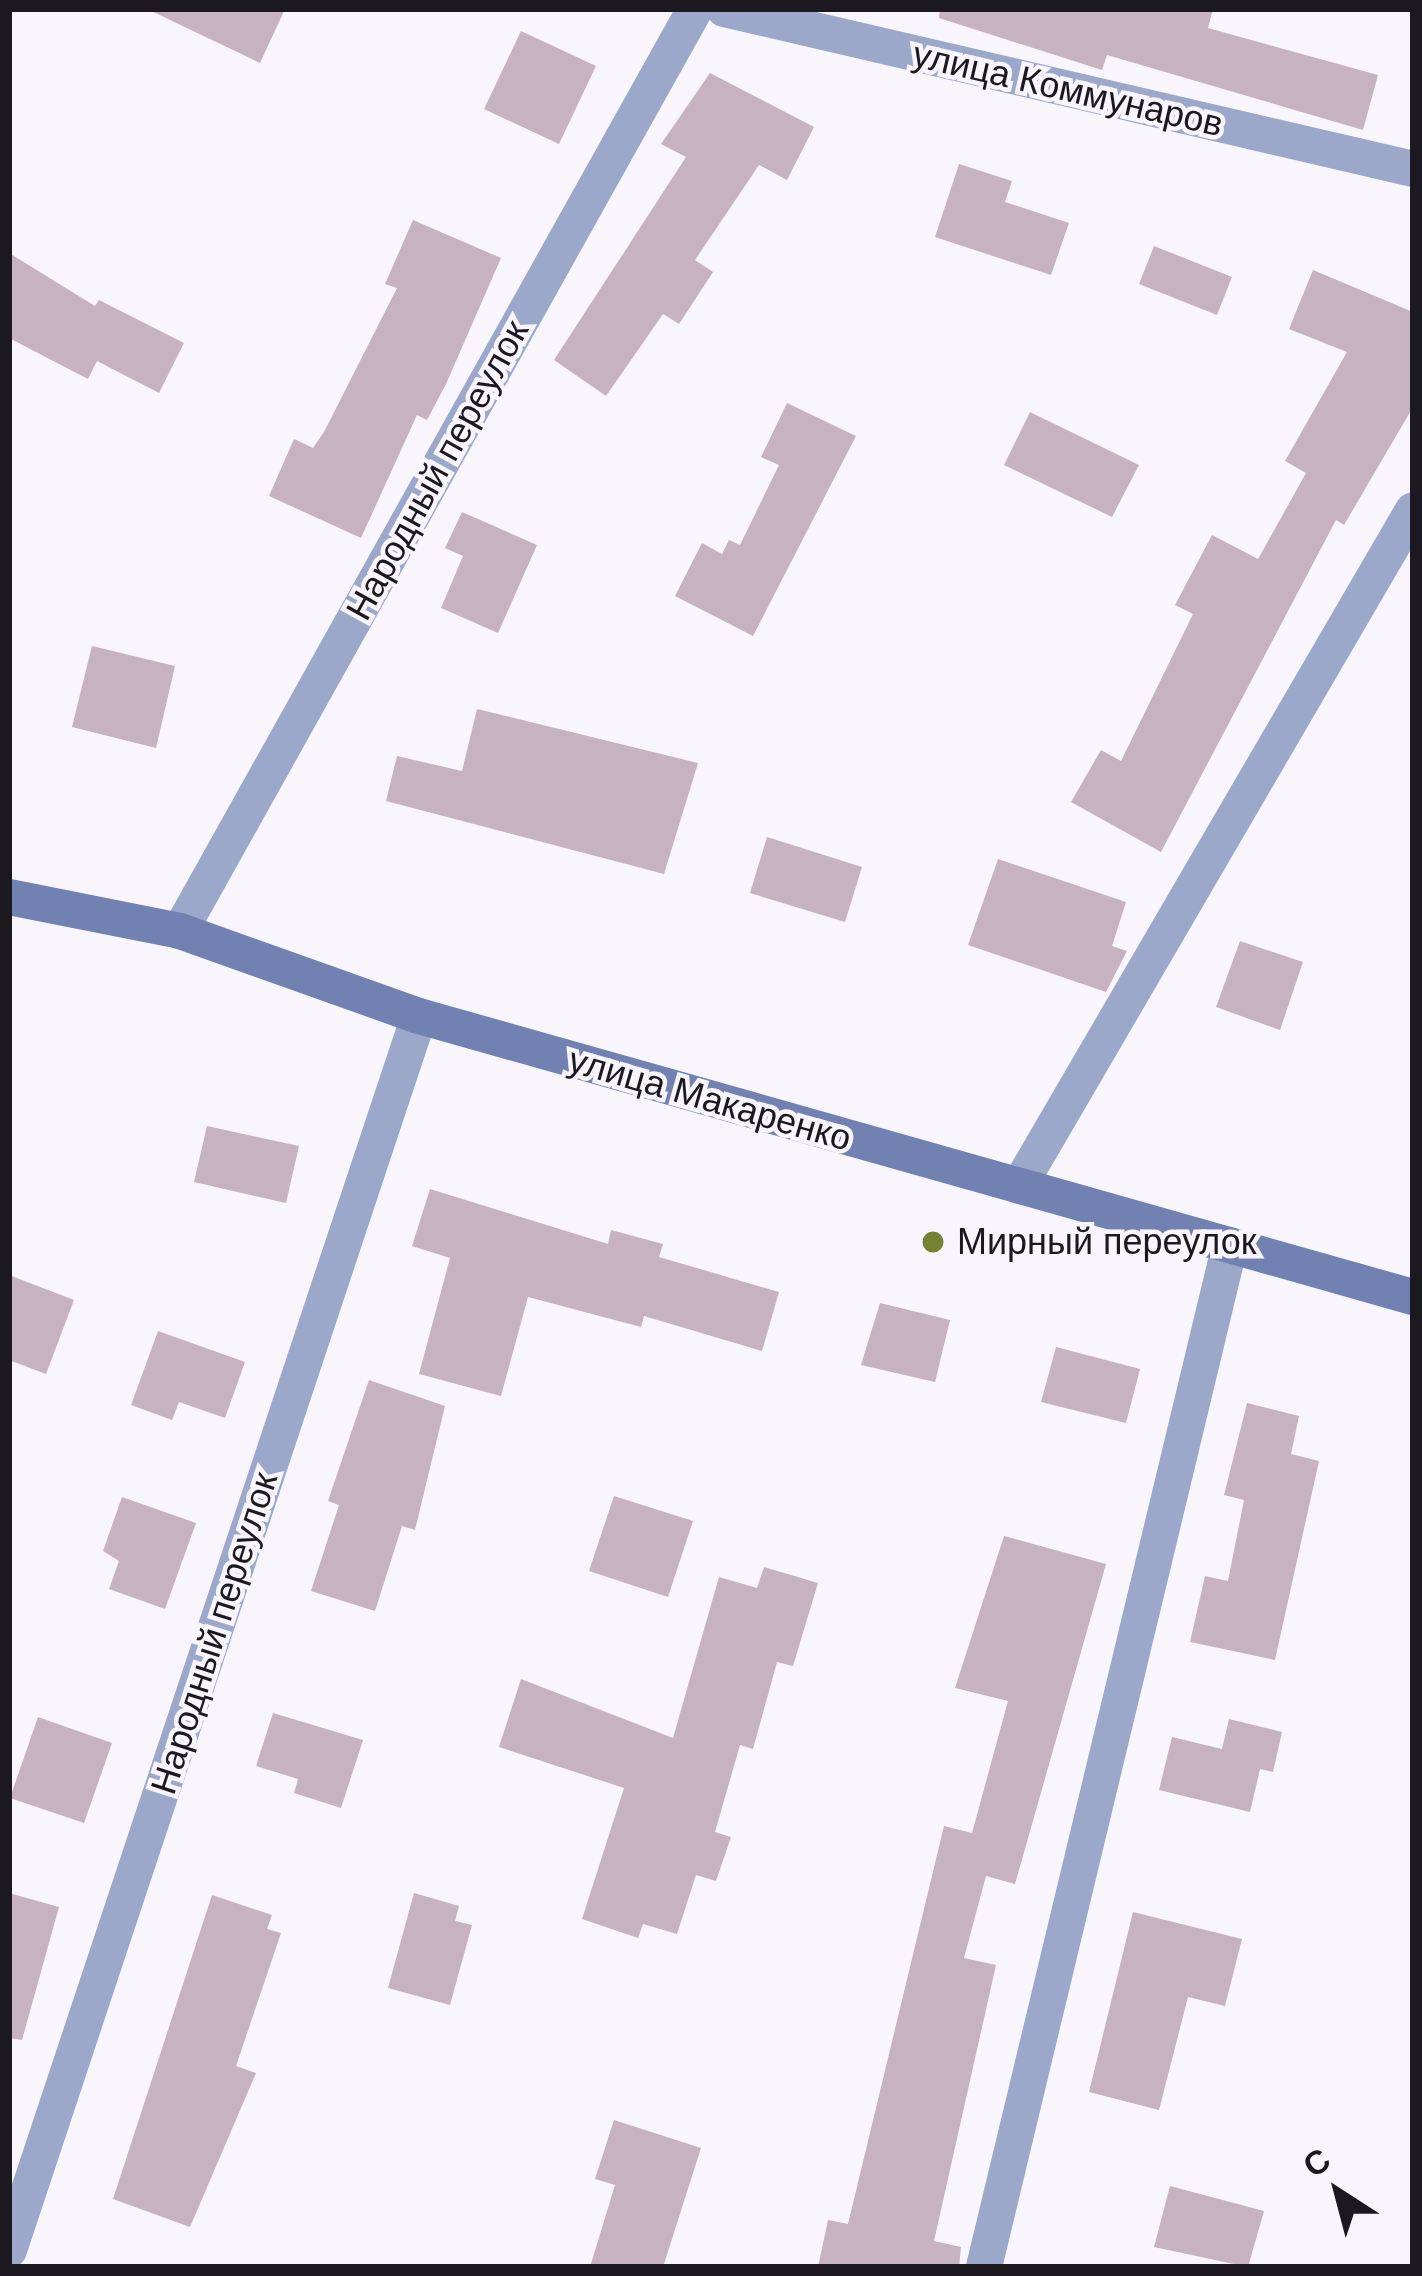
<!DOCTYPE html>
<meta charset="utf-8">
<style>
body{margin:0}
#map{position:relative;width:1422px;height:2276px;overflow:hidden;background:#f8f5fd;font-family:Arial,sans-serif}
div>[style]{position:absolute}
.building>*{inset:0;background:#c7b2c0}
.minor>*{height:36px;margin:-18px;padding:0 18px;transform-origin:18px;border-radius:18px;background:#9ca8ca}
.secondary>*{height:36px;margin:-18px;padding:0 18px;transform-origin:18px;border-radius:18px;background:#7181b2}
.dots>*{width:33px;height:33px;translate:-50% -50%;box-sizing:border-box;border:6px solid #f8f5fd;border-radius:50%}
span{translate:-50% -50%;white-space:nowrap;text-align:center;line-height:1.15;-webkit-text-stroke:9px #f8f5fd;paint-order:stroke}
.street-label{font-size:36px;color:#1b181f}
.poi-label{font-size:36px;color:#1b181f}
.left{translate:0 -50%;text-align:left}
.frame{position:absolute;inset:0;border:12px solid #1b181f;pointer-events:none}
.north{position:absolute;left:1278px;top:2132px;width:120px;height:120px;-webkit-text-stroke:9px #f8f5fd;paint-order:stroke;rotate:324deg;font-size:33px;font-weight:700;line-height:48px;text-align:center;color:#1b181f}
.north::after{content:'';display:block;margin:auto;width:42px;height:54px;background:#1b181f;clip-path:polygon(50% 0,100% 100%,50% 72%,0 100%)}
</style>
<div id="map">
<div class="building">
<div style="clip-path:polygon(147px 9px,285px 9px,260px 63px)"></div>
<div style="clip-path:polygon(940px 9px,1213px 9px,1208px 28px,1378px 75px,1363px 130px,1107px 55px,1102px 70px,939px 18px)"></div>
<div style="clip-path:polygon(521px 31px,596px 66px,559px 144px,484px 109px)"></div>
<div style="clip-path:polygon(710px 73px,814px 127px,787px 180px,759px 165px,695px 260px,713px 272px,679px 324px,663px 314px,606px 396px,554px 360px,686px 157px,661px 144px)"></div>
<div style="clip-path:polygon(959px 164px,1012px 181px,1005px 202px,1069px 223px,1051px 275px,935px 237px)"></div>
<div style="clip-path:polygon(413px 220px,501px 258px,446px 384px,427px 420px,417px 415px,361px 538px,269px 496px,294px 439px,313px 448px,324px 432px,397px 288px,385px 284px)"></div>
<div style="clip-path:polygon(1154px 246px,1232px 277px,1217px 315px,1139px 284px)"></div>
<div style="clip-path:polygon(9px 253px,95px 306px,99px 300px,184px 343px,159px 393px,97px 361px,88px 379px,9px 338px)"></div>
<div style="clip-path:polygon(1313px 270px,1413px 312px,1413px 407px,1344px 525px,1336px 520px,1161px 852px,1071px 802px,1101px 750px,1121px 761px,1193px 614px,1175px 605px,1212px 535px,1258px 559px,1306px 473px,1285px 461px,1347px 352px,1289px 329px)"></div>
<div style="clip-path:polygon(787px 403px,856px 436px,753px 636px,675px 596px,702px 543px,722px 554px,729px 540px,740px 545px,779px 465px,761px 457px)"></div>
<div style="clip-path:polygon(1030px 412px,1139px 465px,1112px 517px,1004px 465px)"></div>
<div style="clip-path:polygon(462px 512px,537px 545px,498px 633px,441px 608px,463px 556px,445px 548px)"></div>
<div style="clip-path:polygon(92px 646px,175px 666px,156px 748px,72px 727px)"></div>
<div style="clip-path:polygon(477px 709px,698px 763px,664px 874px,386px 801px,397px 756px,462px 771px)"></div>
<div style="clip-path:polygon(767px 837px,862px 867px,845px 922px,750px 893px)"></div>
<div style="clip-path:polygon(998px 859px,1126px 902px,1112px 946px,1127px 951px,1106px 992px,968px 945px)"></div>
<div style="clip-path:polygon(1240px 941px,1303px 962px,1280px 1030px,1216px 1007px)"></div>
<div style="clip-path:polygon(207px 1126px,299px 1146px,286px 1203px,194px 1182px)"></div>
<div style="clip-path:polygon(430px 1189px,608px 1244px,611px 1230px,663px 1244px,659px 1257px,779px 1292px,762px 1351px,644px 1316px,641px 1327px,528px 1297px,501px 1396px,419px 1374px,450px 1258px,412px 1246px)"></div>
<div style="clip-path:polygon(9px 1275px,74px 1300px,46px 1374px,9px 1360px)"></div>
<div style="clip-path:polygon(880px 1303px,950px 1320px,935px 1382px,861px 1365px)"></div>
<div style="clip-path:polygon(158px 1331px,245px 1362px,225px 1418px,179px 1402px,172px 1420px,131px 1405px)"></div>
<div style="clip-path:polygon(1056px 1347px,1140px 1369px,1126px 1423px,1041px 1402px)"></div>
<div style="clip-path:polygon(369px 1380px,445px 1406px,415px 1530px,402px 1526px,375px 1611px,311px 1591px,339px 1505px,328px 1501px)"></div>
<div style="clip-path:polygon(1247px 1403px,1299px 1416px,1291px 1454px,1319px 1461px,1275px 1660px,1190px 1642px,1205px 1576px,1228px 1581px,1244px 1500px,1224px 1495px)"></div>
<div style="clip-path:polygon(614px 1496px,693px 1521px,668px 1597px,589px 1571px)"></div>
<div style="clip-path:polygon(122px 1497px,196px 1523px,165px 1609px,109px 1589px,119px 1561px,103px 1551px)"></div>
<div style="clip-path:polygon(1004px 1536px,1106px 1564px,1015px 1884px,986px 1876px,964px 1958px,996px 1965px,934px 2241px,961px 2247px,959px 2267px,818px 2267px,828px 2220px,848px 2224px,944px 1826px,972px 1833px,1008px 1701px,955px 1688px)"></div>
<div style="clip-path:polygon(764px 1567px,818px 1583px,793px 1666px,777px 1662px,753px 1749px,740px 1745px,715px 1832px,731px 1837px,716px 1881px,696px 1875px,677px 1934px,643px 1924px,638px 1938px,582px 1919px,624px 1788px,499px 1747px,521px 1679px,673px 1738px,719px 1577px,757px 1588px)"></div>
<div style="clip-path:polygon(273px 1713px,363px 1740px,341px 1808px,294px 1793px,298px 1779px,256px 1766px)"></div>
<div style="clip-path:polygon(38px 1717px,112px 1743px,84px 1823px,10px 1798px)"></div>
<div style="clip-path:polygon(1229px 1719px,1282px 1732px,1273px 1772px,1260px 1769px,1250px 1812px,1159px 1790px,1172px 1737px,1222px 1749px)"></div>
<div style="clip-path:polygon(9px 1893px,59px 1907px,22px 2040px,9px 2038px)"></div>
<div style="clip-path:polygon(414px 1893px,459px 1906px,455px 1921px,472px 1925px,450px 2005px,388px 1988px)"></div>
<div style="clip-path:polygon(212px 1895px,272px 1915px,267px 1929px,281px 1933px,236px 2066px,256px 2073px,190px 2227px,113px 2199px)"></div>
<div style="clip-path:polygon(1133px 1912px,1242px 1939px,1225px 2006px,1188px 1997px,1159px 2110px,1089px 2092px)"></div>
<div style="clip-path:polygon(614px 2120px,701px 2148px,663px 2267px,590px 2267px,615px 2185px,595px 2179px)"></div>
<div style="clip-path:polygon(1170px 2186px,1264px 2211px,1248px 2267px,1154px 2247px)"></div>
</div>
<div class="minor">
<div style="left:724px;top:9px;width:707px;rotate:13.07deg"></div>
<div style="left:180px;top:931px;width:1056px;rotate:-60.81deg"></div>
<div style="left:1019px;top:1186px;width:782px;rotate:-59.76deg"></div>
<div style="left:9px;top:2250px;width:1300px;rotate:-71.62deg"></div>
<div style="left:984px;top:2267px;width:1051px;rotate:-76.47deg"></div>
</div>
<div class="secondary">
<div style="left:9px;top:897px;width:174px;rotate:11.2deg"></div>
<div style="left:180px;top:931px;width:254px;rotate:19.6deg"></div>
<div style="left:419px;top:1016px;width:1033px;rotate:15.79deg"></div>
</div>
<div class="dots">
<div style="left:933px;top:1242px;background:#738332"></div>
</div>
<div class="street-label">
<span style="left:1068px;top:89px;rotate:13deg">улица Коммунаров</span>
<span style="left:437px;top:470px;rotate:-61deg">Народный переулок</span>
<span style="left:710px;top:1099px;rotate:16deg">улица Макаренко</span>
<span style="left:214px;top:1633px;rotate:-72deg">Народный переулок</span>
</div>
<div class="poi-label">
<span class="left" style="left:957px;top:1242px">Мирный переулок</span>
</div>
<div class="frame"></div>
<div class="north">С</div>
</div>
